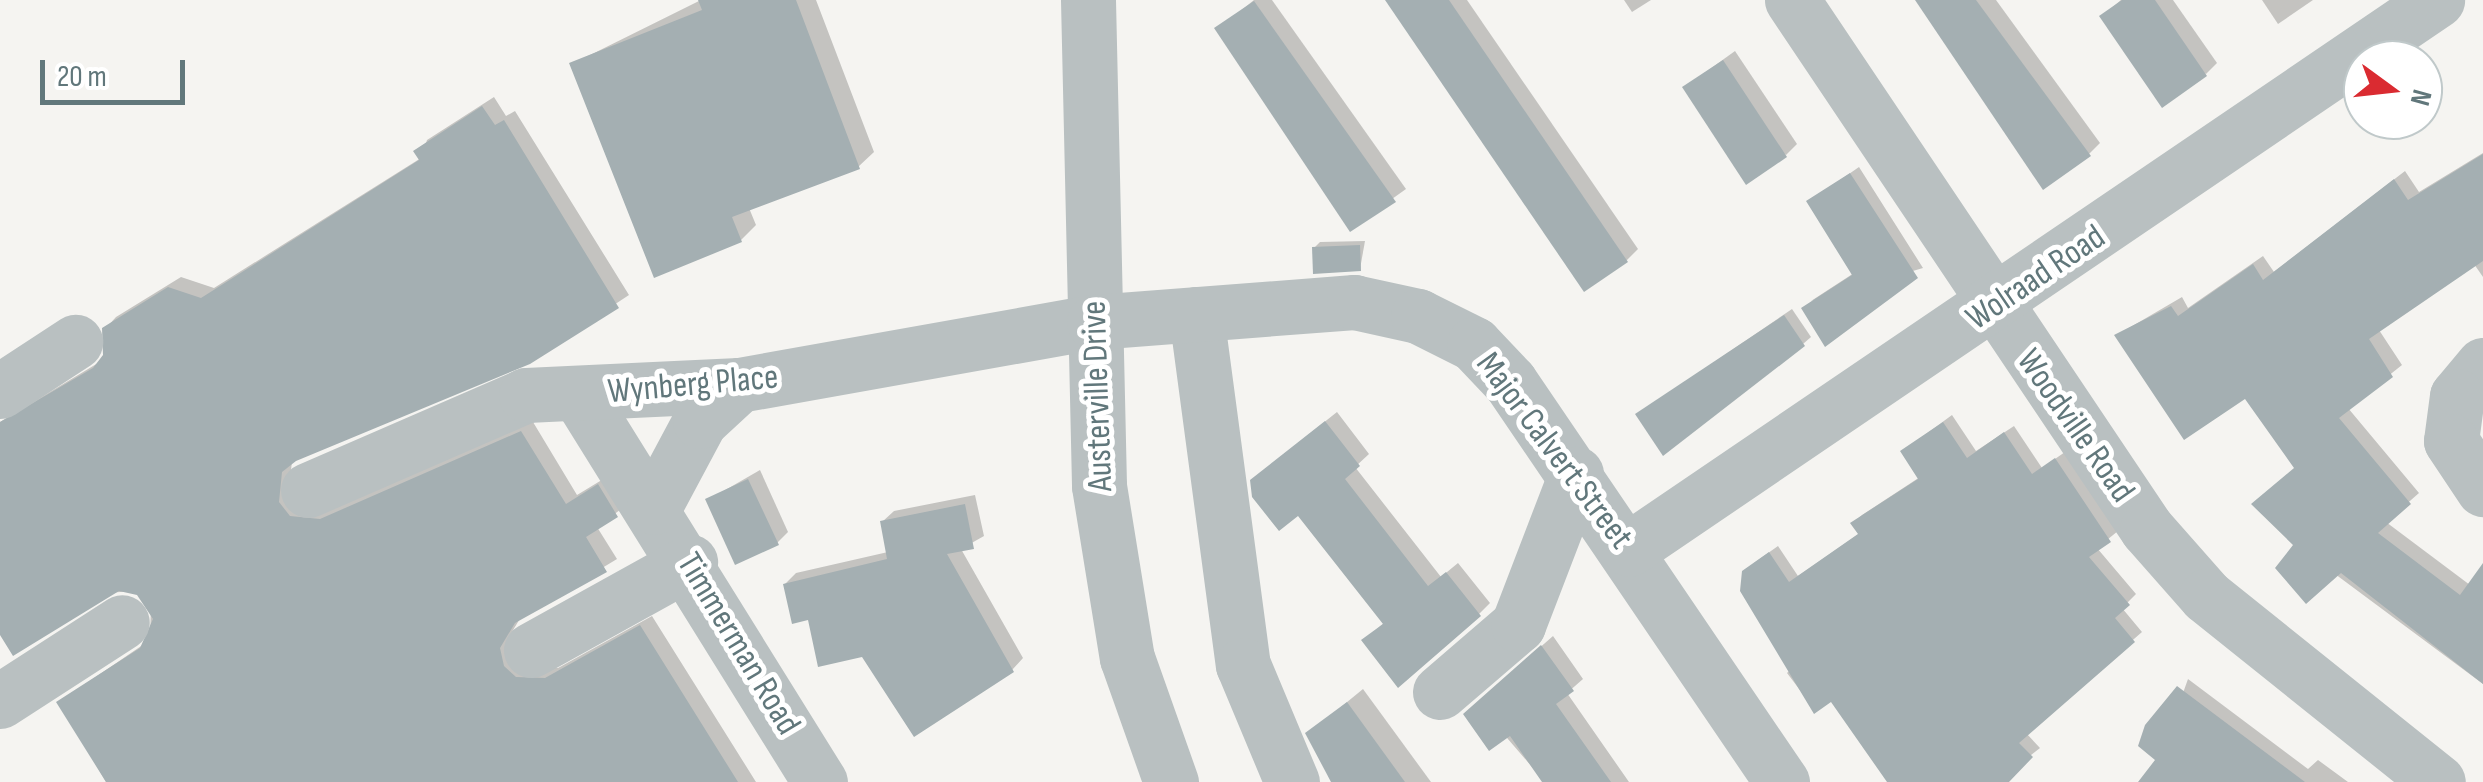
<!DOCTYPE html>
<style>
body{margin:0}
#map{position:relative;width:2483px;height:782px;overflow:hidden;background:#f5f4f1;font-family:"Sofia Sans Condensed",sans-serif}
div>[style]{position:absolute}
.shadow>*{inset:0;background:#0003}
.building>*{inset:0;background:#a4afb2}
.minor>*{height:55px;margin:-27.5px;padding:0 27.5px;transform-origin:27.5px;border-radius:27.5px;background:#b9c0c1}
span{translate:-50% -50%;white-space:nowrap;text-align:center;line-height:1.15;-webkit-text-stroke:10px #fff;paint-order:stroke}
.street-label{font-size:35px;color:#61777b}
.north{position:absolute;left:2343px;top:40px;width:100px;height:100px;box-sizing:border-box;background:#fff;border:2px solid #c0c9ca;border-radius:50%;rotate:105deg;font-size:28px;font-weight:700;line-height:40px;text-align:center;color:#61777b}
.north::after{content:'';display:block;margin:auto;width:35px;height:45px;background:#da2b31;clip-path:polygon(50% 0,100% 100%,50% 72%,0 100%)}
.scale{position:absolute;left:40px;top:60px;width:145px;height:45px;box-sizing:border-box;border:5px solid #61777b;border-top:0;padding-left:12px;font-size:30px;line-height:35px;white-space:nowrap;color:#61777b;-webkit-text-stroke:8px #fff;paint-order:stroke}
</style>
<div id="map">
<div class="shadow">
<div style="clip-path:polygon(816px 0,874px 152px,858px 167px,749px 208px,756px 225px,741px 240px,572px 64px,701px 0)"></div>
<div style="clip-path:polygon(1254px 0,1272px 0,1406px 189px,1350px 229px,1218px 29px)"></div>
<div style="clip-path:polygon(1389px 0,1467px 0,1638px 249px,1627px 260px,1585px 288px)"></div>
<div style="clip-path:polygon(1624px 0,1651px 0,1632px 12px)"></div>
<div style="clip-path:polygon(1917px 0,1996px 0,2100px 143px,2089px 154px)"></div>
<div style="clip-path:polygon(2121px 0,2173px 0,2217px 63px,2206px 74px,2102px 16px)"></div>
<div style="clip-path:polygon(2262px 0,2313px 0,2278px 24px)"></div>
<div style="clip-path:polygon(1735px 51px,1797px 144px,1786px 155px,1685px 87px)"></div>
<div style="clip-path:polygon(494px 97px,506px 116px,515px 111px,629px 295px,529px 361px,292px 461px,289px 490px,533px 422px,577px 495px,610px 475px,628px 504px,597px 527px,617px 559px,521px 617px,510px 635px,527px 667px,558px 668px,652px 616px,756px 782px,106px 782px,59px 702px,150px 640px,151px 605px,136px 591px,105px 593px,0 630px,0 422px,103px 360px,105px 329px,116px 317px,181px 277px,214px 288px,421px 158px,427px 140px)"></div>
<div style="clip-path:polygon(2483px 153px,2483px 277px,2474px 264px,2379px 330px,2402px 365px,2348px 408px,2419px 493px,2386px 522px,2470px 585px,2483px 567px,2483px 684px,2296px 545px,2296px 467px,2246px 395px,2117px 335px,2182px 297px,2188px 308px,2263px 256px,2274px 272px,2405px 171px,2419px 192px)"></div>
<div style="clip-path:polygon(1859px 167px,1923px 268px,1811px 301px,1854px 273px,1810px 201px)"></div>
<div style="clip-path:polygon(1365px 241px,1360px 269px,1314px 248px,1320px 242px)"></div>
<div style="clip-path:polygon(1792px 309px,1811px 337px,1803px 344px,1638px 414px)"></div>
<div style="clip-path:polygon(1337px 412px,1369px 454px,1355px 467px,1441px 577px,1458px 563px,1490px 603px,1479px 614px,1364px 640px,1385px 622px,1264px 470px)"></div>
<div style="clip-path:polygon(1952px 415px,1976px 451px,2014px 426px,2042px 468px,2065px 452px,2118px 531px,2097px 548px,2136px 594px,2122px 608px,2142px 632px,2026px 733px,2040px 748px,1996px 782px,1891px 782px,1832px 698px,1815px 710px,1787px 673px,1795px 665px,1754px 563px,1778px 546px,1798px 576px,1860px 533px,1854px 523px,1862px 515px,1920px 477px,1903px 451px)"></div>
<div style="clip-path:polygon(760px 470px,788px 532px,777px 543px,708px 500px)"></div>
<div style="clip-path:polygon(975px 495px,984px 536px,961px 549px,1023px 658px,1012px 670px,863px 654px,810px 617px,785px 584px,796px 573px,888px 552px,882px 522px,894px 511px)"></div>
<div style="clip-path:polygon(1553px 636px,1583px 679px,1567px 693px,1629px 782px,1545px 782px,1477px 703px)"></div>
<div style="clip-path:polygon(2188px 679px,2308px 769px,2318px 760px,2348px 782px,2141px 782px,2159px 760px)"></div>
<div style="clip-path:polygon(1363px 689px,1431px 782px,1334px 782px,1308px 734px)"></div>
</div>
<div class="building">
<div style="clip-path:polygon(698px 0,796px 0,860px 169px,732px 217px,742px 242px,654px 278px,569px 63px,702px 10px)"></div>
<div style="clip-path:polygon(1385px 0,1449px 0,1628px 262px,1584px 292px)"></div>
<div style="clip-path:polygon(1915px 0,1976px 0,2091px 156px,2043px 190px)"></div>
<div style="clip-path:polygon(2122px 0,2155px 0,2207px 76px,2162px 108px,2099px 16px)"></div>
<div style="clip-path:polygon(1254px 1px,1396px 202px,1350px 232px,1214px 28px)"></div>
<div style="clip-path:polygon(1723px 60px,1787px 157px,1746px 185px,1682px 87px)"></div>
<div style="clip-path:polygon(482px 106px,495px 125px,504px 120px,619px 308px,530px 364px,296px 461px,282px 472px,279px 502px,290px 516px,320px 519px,521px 431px,566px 504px,598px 484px,618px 517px,586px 537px,607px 572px,515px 623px,500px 648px,504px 666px,516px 677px,545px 678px,640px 625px,738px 782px,106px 782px,56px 702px,140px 648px,153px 619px,137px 595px,119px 591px,13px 656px,0 635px,0 422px,93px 368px,103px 355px,102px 328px,168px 287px,201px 298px,419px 160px,413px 151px)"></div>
<div style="clip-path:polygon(2483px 154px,2483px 261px,2369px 339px,2393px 377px,2339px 418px,2411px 504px,2378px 533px,2460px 595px,2483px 563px,2483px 684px,2341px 573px,2306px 604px,2275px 568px,2293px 545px,2251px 504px,2294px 468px,2245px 399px,2184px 440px,2114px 335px,2171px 306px,2178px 316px,2253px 264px,2263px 280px,2394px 179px,2408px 200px)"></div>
<div style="clip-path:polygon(1850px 173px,1918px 278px,1825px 347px,1801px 308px,1852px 275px,1806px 201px)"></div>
<div style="clip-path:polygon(1360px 245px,1361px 271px,1313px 274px,1312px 247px)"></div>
<div style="clip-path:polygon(1784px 315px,1805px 346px,1663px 456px,1635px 414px)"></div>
<div style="clip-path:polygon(1325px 421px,1360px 466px,1345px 479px,1428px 586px,1446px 572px,1481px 616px,1398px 688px,1361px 640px,1383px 624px,1298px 516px,1279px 531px,1252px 497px,1250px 480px)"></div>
<div style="clip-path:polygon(1943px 422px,1967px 458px,2004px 432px,2032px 474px,2055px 458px,2111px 542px,2089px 557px,2130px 605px,2115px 618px,2135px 642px,2019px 743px,2033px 757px,2009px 782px,1887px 782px,1831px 702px,1814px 714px,1740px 591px,1742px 571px,1769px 552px,1789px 582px,1858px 534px,1850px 523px,1918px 479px,1900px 451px)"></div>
<div style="clip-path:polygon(748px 479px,779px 545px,735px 565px,705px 499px)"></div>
<div style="clip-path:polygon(965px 504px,974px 549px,947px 554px,1014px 672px,914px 737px,862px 657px,818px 667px,808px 620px,792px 624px,783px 584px,887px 559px,880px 521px)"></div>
<div style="clip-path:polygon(1541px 645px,1574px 691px,1556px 704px,1611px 782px,1542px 782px,1510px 736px,1489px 751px,1463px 714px)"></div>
<div style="clip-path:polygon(2177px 686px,2305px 782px,2138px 782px,2155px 760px,2138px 746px,2145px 725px)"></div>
<div style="clip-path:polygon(1347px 702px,1405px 782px,1331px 782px,1305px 733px)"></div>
</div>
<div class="minor">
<div style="left:1088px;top:0;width:486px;rotate:88.7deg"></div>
<div style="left:1099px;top:486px;width:174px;rotate:80.8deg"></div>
<div style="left:1127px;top:658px;width:132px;rotate:70.5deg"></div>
<div style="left:1792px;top:0;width:637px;rotate:56.14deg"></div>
<div style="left:2147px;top:529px;width:89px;rotate:48.6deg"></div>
<div style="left:2206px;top:596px;width:297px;rotate:38.7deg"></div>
<div style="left:1196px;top:314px;width:354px;rotate:82.4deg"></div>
<div style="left:1243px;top:665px;width:127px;rotate:67.3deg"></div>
<div style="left:2483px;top:365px;width:40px;rotate:130deg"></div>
<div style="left:2457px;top:396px;width:45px;rotate:97.6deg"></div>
<div style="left:2451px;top:441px;width:58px;rotate:56.3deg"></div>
<div style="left:0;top:391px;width:90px;rotate:-33.2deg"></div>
<div style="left:579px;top:395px;width:456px;rotate:58.1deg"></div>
<div style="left:308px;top:490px;width:238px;rotate:-23.5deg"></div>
<div style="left:526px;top:395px;width:213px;rotate:-2.7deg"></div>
<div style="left:739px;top:385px;width:361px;rotate:-10.1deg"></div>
<div style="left:1094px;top:322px;width:261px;rotate:-4.4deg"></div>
<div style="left:1354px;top:302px;width:66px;rotate:12.3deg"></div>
<div style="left:1418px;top:316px;width:63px;rotate:26.6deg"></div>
<div style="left:1474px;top:344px;width:52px;rotate:46.5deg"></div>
<div style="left:1510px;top:382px;width:484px;rotate:55.8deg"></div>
<div style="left:654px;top:507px;width:98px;rotate:-61.9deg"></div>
<div style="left:700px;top:421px;width:53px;rotate:-42.7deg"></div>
<div style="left:1629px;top:549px;width:977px;rotate:-34.19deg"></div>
<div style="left:531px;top:650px;width:182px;rotate:-29deg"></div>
<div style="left:1440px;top:692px;width:103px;rotate:-40.7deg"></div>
<div style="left:1518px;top:625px;width:162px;rotate:-69deg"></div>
<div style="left:0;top:701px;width:145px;rotate:-32.9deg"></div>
</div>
<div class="street-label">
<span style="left:2036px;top:278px;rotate:-34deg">Wolraad Road</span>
<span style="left:693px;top:385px;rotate:-5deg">Wynberg Place</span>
<span style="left:1098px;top:396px;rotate:-92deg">Austerville Drive</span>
<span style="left:2075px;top:426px;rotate:55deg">Woodville Road</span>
<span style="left:1554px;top:451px;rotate:53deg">Major Calvert Street</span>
<span style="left:738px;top:644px;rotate:59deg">Timmerman Road</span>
</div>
<div class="north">N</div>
<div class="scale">20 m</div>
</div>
